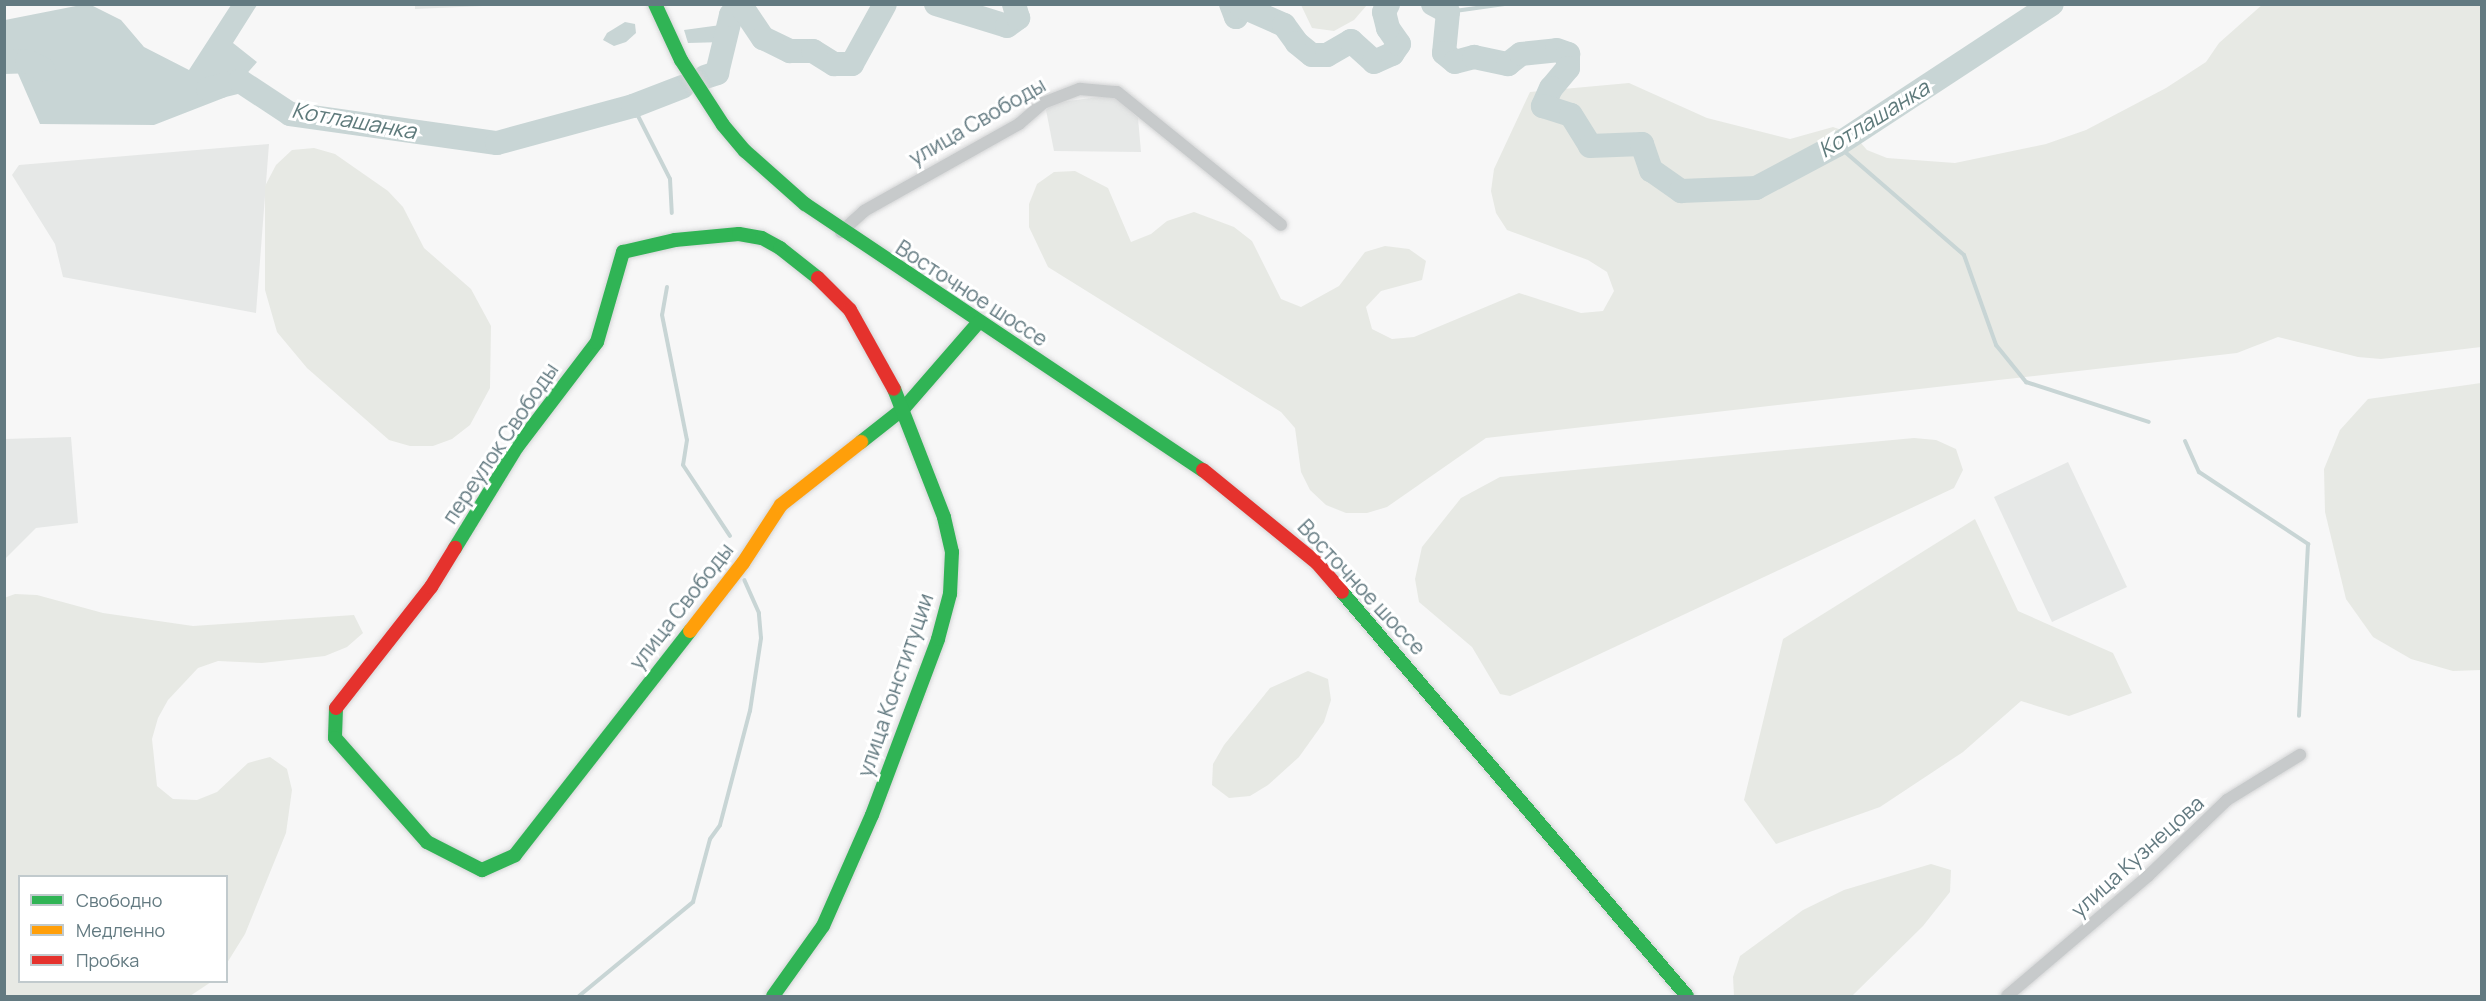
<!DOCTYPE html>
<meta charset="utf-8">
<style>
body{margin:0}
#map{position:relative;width:2486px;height:1001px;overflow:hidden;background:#f7f7f7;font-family:Manrope,sans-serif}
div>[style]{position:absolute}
.built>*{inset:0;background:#e6e8e7}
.green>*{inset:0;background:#e7e9e4}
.water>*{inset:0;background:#c8d5d5}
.stream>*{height:4px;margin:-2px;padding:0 2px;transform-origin:2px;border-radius:2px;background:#c8d5d5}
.river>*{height:24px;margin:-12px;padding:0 12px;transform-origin:12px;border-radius:12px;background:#c8d5d5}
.roads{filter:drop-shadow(0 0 2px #d3d4d5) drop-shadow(0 0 2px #d3d4d5)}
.street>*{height:12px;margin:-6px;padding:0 6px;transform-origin:6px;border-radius:6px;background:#c7cacb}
.fast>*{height:14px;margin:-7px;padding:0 7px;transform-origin:7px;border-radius:7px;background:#30b455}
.slow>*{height:14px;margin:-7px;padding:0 7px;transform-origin:7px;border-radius:7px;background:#ff9f0a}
.jam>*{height:14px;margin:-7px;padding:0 7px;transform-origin:7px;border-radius:7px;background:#e5322d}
span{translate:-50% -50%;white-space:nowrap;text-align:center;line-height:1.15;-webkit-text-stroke:6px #fff;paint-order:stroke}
.street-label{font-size:21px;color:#637a81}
.water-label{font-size:22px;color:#5e7a7b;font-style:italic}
.frame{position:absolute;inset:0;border:6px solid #637a81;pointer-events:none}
.legend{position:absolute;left:18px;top:875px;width:210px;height:108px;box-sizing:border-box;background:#fff;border:2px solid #c1cacd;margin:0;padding:8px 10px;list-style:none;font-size:18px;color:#637a81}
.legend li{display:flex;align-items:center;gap:12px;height:30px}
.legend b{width:30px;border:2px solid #c1cacd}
</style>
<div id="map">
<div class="built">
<div style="clip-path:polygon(415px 5px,415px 4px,505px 5px,415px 9px)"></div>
<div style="clip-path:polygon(1114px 95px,1138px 118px,1141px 152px,1054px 151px,1046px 110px,1053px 103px)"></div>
<div style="clip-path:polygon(269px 144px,256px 313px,63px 277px,55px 244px,12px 175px,19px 165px)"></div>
<div style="clip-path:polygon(71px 437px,78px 523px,36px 528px,5px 559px,5px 439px)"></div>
<div style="clip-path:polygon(2068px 462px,2127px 587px,2052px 622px,1994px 497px)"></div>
</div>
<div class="green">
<div style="clip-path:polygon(2263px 4px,2481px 5px,2481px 347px,2381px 359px,2358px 357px,2278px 337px,2237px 353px,1486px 438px,1387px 507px,1367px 513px,1346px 513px,1326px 505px,1310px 490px,1301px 472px,1295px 428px,1281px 412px,1048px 267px,1029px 227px,1029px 204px,1037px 184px,1054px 172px,1075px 171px,1108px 188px,1131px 242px,1151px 234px,1167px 221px,1194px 212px,1234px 227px,1252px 241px,1281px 299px,1301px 307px,1339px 286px,1365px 252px,1385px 246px,1409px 249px,1426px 261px,1422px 280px,1381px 291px,1366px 307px,1372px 329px,1392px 339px,1414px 337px,1519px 293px,1581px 313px,1603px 311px,1614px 291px,1607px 272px,1588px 260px,1507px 230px,1496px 213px,1491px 191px,1494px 169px,1530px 92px,1629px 83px,1707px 118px,1790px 139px,1833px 127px,1853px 134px,1867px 150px,1887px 158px,1955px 163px,2046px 144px,2086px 130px,2166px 88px,2206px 62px,2219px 43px)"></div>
<div style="clip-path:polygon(1301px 5px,1301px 4px,1367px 5px,1354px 20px,1334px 31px,1312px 28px)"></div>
<div style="clip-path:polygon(314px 148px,335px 154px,388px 191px,403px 207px,424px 248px,471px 289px,491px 326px,490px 388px,470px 425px,452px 439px,433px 446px,410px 446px,389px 440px,307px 368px,277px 332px,265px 290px,265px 186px,276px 165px,292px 150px)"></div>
<div style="clip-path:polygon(2481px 383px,2481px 670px,2453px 671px,2411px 659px,2373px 637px,2346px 599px,2325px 512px,2324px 469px,2340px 430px,2368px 399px)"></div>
<div style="clip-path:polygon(1914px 438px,1936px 440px,1956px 449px,1963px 470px,1954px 488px,1510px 696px,1500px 694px,1472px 647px,1419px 602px,1415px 579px,1422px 547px,1461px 498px,1500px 477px)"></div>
<div style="clip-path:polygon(1975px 519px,2018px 611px,2113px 653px,2132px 693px,2069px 716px,2021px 701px,1963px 752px,1880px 807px,1776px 844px,1744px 800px,1783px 639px)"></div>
<div style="clip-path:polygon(15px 594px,37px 595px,103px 613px,193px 626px,354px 615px,363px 633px,347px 647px,325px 656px,262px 663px,218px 661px,198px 668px,168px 700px,158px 718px,152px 739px,157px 786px,173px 799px,197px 800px,217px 792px,248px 763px,270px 757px,287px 769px,292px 790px,286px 833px,245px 934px,227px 963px,226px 876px,20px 876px,20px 982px,211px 982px,190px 996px,5px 996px,4px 598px)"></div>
<div style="clip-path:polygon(1308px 671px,1328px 679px,1331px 700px,1324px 722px,1299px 757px,1268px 785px,1250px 796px,1229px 798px,1212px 785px,1213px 764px,1224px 745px,1270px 688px)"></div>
<div style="clip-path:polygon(1931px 864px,1951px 870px,1950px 892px,1923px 926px,1852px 996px,1734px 996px,1733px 977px,1740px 956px,1803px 910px,1844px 890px)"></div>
</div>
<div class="water">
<div style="clip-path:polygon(81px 5px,91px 5px,121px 20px,144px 47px,189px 70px,231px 5px,257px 5px,233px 43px,257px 62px,226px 97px,154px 125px,40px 124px,9px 53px,5px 53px,5px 20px)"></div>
<div style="clip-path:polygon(625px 22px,635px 24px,636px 33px,626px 42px,614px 46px,603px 40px,607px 33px)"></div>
<div style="clip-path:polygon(728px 24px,724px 42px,688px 43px,684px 30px)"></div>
</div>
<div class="stream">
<div style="left:1448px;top:12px;width:57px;rotate:-8.1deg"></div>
<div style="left:633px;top:106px;width:82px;rotate:63.1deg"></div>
<div style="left:670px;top:179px;width:34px;rotate:87deg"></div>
<div style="left:1837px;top:145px;width:168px;rotate:40.9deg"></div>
<div style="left:1964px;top:255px;width:96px;rotate:70.4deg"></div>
<div style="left:1996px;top:345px;width:48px;rotate:51deg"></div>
<div style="left:2026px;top:382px;width:129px;rotate:18deg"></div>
<div style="left:667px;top:287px;width:28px;rotate:100deg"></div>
<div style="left:662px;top:315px;width:127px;rotate:78.7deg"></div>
<div style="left:687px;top:440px;width:25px;rotate:99deg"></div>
<div style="left:683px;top:465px;width:85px;rotate:56.5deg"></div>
<div style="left:2185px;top:441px;width:34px;rotate:66deg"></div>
<div style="left:2199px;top:472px;width:131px;rotate:33.4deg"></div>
<div style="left:2308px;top:544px;width:172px;rotate:93deg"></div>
<div style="left:579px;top:996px;width:148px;rotate:-39.5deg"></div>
<div style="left:693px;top:902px;width:65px;rotate:-74.9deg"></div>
<div style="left:710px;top:839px;width:17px;rotate:-54deg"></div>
<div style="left:720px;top:825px;width:118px;rotate:-75.3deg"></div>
<div style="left:750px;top:711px;width:74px;rotate:-81.4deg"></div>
<div style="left:761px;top:638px;width:25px;rotate:-95deg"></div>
<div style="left:759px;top:613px;width:36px;rotate:-114deg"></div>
</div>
<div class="river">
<div style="left:936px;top:4px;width:74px;rotate:17.2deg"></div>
<div style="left:1007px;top:26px;width:14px;rotate:-36deg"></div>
<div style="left:1018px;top:18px;width:15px;rotate:-106deg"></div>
<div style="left:1231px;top:4px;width:14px;rotate:69deg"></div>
<div style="left:1236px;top:17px;width:12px;rotate:-66deg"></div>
<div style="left:1241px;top:6px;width:47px;rotate:23.8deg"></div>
<div style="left:1284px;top:25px;width:22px;rotate:54deg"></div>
<div style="left:1297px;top:43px;width:19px;rotate:39deg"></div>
<div style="left:1312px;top:55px;width:15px"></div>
<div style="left:1327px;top:55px;width:28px;rotate:-30deg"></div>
<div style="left:1351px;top:41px;width:31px;rotate:42deg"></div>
<div style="left:1374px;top:62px;width:20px;rotate:-24deg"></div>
<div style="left:1392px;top:54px;width:12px;rotate:-55deg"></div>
<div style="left:1399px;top:44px;width:19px;rotate:-125deg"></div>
<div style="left:1388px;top:28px;width:16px;rotate:-104deg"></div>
<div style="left:1384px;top:12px;width:9px;rotate:-63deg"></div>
<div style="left:1433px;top:4px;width:17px;rotate:28deg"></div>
<div style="left:1448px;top:12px;width:41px;rotate:95.6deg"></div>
<div style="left:1444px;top:53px;width:14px;rotate:39deg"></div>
<div style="left:1455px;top:62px;width:20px;rotate:-15deg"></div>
<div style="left:1474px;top:57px;width:35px;rotate:12deg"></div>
<div style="left:1508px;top:64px;width:16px;rotate:-38deg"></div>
<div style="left:1521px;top:54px;width:36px;rotate:-6deg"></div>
<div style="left:1557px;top:50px;width:12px;rotate:20deg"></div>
<div style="left:1568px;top:54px;width:14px;rotate:90deg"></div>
<div style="left:1568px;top:68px;width:26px;rotate:130deg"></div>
<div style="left:1551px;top:88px;width:20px;rotate:114deg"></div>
<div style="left:1543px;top:106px;width:29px;rotate:18deg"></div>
<div style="left:1571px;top:115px;width:36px;rotate:58deg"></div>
<div style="left:1590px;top:146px;width:52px;rotate:-2.2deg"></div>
<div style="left:1642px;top:144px;width:28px;rotate:71deg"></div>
<div style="left:1651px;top:170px;width:37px;rotate:35deg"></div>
<div style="left:1681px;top:191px;width:75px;rotate:-2.3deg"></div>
<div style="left:1756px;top:188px;width:92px;rotate:-28deg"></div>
<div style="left:1837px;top:145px;width:257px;rotate:-33.3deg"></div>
<div style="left:4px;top:62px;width:23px;rotate:-2deg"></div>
<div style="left:27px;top:61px;width:18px;rotate:27deg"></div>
<div style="left:705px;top:77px;width:13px;rotate:-18deg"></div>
<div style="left:717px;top:73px;width:60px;rotate:-76.4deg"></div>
<div style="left:731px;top:15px;width:14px;rotate:-21deg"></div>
<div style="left:744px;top:10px;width:34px;rotate:56deg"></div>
<div style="left:763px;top:38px;width:30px;rotate:26deg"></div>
<div style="left:790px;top:51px;width:23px"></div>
<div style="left:813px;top:51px;width:25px;rotate:32deg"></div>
<div style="left:834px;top:64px;width:18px"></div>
<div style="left:852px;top:64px;width:68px;rotate:-61.2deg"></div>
<div style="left:208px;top:89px;width:33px;rotate:-14deg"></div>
<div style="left:240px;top:81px;width:60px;rotate:33.4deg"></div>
<div style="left:290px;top:114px;width:209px;rotate:8deg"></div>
<div style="left:497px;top:143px;width:141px;rotate:-15.2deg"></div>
<div style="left:633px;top:106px;width:53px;rotate:-21.2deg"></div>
</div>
<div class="roads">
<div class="street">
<div style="left:841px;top:232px;width:31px;rotate:-42deg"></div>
<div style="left:864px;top:211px;width:178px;rotate:-29.3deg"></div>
<div style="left:1019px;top:124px;width:32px;rotate:-41deg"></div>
<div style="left:1043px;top:103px;width:40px;rotate:-21deg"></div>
<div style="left:1080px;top:89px;width:37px;rotate:5deg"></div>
<div style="left:1117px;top:92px;width:211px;rotate:39deg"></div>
<div style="left:2007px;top:996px;width:185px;rotate:-40.4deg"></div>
<div style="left:2148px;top:876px;width:110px;rotate:-43.9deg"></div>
<div style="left:2227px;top:800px;width:86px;rotate:-31.7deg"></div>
</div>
<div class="fast">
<div style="left:655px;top:4px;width:62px;rotate:65.1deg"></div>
<div style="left:681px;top:60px;width:77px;rotate:57.1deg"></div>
<div style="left:723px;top:125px;width:34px;rotate:50deg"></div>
<div style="left:745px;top:151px;width:80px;rotate:41.5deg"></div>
<div style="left:805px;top:204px;width:479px;rotate:33.8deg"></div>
<div style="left:861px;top:442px;width:55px;rotate:-38.3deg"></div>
<div style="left:904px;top:408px;width:113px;rotate:-49deg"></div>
<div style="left:455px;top:548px;width:119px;rotate:-58.5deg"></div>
<div style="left:517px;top:447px;width:132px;rotate:-52.7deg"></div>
<div style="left:597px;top:342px;width:94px;rotate:-73.9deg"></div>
<div style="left:623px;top:252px;width:53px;rotate:-13deg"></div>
<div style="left:675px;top:240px;width:64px;rotate:-5.4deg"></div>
<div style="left:739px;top:234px;width:23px;rotate:10deg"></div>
<div style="left:762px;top:238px;width:21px;rotate:29deg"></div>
<div style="left:780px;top:248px;width:48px;rotate:38.3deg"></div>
<div style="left:1342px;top:592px;width:531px;rotate:49.5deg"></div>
<div style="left:336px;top:708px;width:30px;rotate:92deg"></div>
<div style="left:335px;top:738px;width:139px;rotate:48.5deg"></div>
<div style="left:427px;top:842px;width:62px;rotate:27deg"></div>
<div style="left:482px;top:870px;width:36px;rotate:-24deg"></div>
<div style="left:515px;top:855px;width:284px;rotate:-52deg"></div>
<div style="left:773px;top:996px;width:86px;rotate:-54.5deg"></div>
<div style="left:823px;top:926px;width:121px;rotate:-66.2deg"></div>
<div style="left:872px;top:815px;width:188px;rotate:-69.4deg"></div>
<div style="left:938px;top:639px;width:47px;rotate:-75.1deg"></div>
<div style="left:950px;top:594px;width:42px;rotate:-87.3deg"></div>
<div style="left:952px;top:552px;width:36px;rotate:-103deg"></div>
<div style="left:944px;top:517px;width:137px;rotate:-111.3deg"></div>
</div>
<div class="slow">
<div style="left:690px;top:631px;width:86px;rotate:-52.1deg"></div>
<div style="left:743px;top:563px;width:69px;rotate:-56.8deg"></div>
<div style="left:781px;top:505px;width:102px;rotate:-38.2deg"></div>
</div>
<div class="jam">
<div style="left:818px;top:278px;width:45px;rotate:45deg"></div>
<div style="left:850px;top:310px;width:90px;rotate:60.9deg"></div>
<div style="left:1203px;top:470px;width:147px;rotate:39.2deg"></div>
<div style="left:1317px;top:563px;width:38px;rotate:49deg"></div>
<div style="left:336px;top:708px;width:154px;rotate:-51.9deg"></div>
<div style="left:431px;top:587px;width:46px;rotate:-58.4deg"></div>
</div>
</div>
<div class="street-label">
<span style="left:977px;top:121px;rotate:-30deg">улица Свободы</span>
<span style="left:972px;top:293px;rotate:33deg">Восточное шоссе</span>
<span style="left:500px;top:443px;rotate:-56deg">переулок Свободы</span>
<span style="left:1362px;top:587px;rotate:47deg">Восточное шоссе</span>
<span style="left:681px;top:606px;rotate:-52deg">улица Свободы</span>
<span style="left:895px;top:685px;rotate:-71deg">улица Конституции</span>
<span style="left:2137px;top:856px;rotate:-42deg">улица Кузнецова</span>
</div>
<div class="water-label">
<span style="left:1874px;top:119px;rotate:-32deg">Котлашанка</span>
<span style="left:354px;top:121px;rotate:10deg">Котлашанка</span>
</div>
<div class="frame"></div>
<ul class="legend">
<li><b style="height:8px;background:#30b455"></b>Свободно</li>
<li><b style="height:8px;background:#ff9f0a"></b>Медленно</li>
<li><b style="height:8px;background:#e5322d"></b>Пробка</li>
</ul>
</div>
